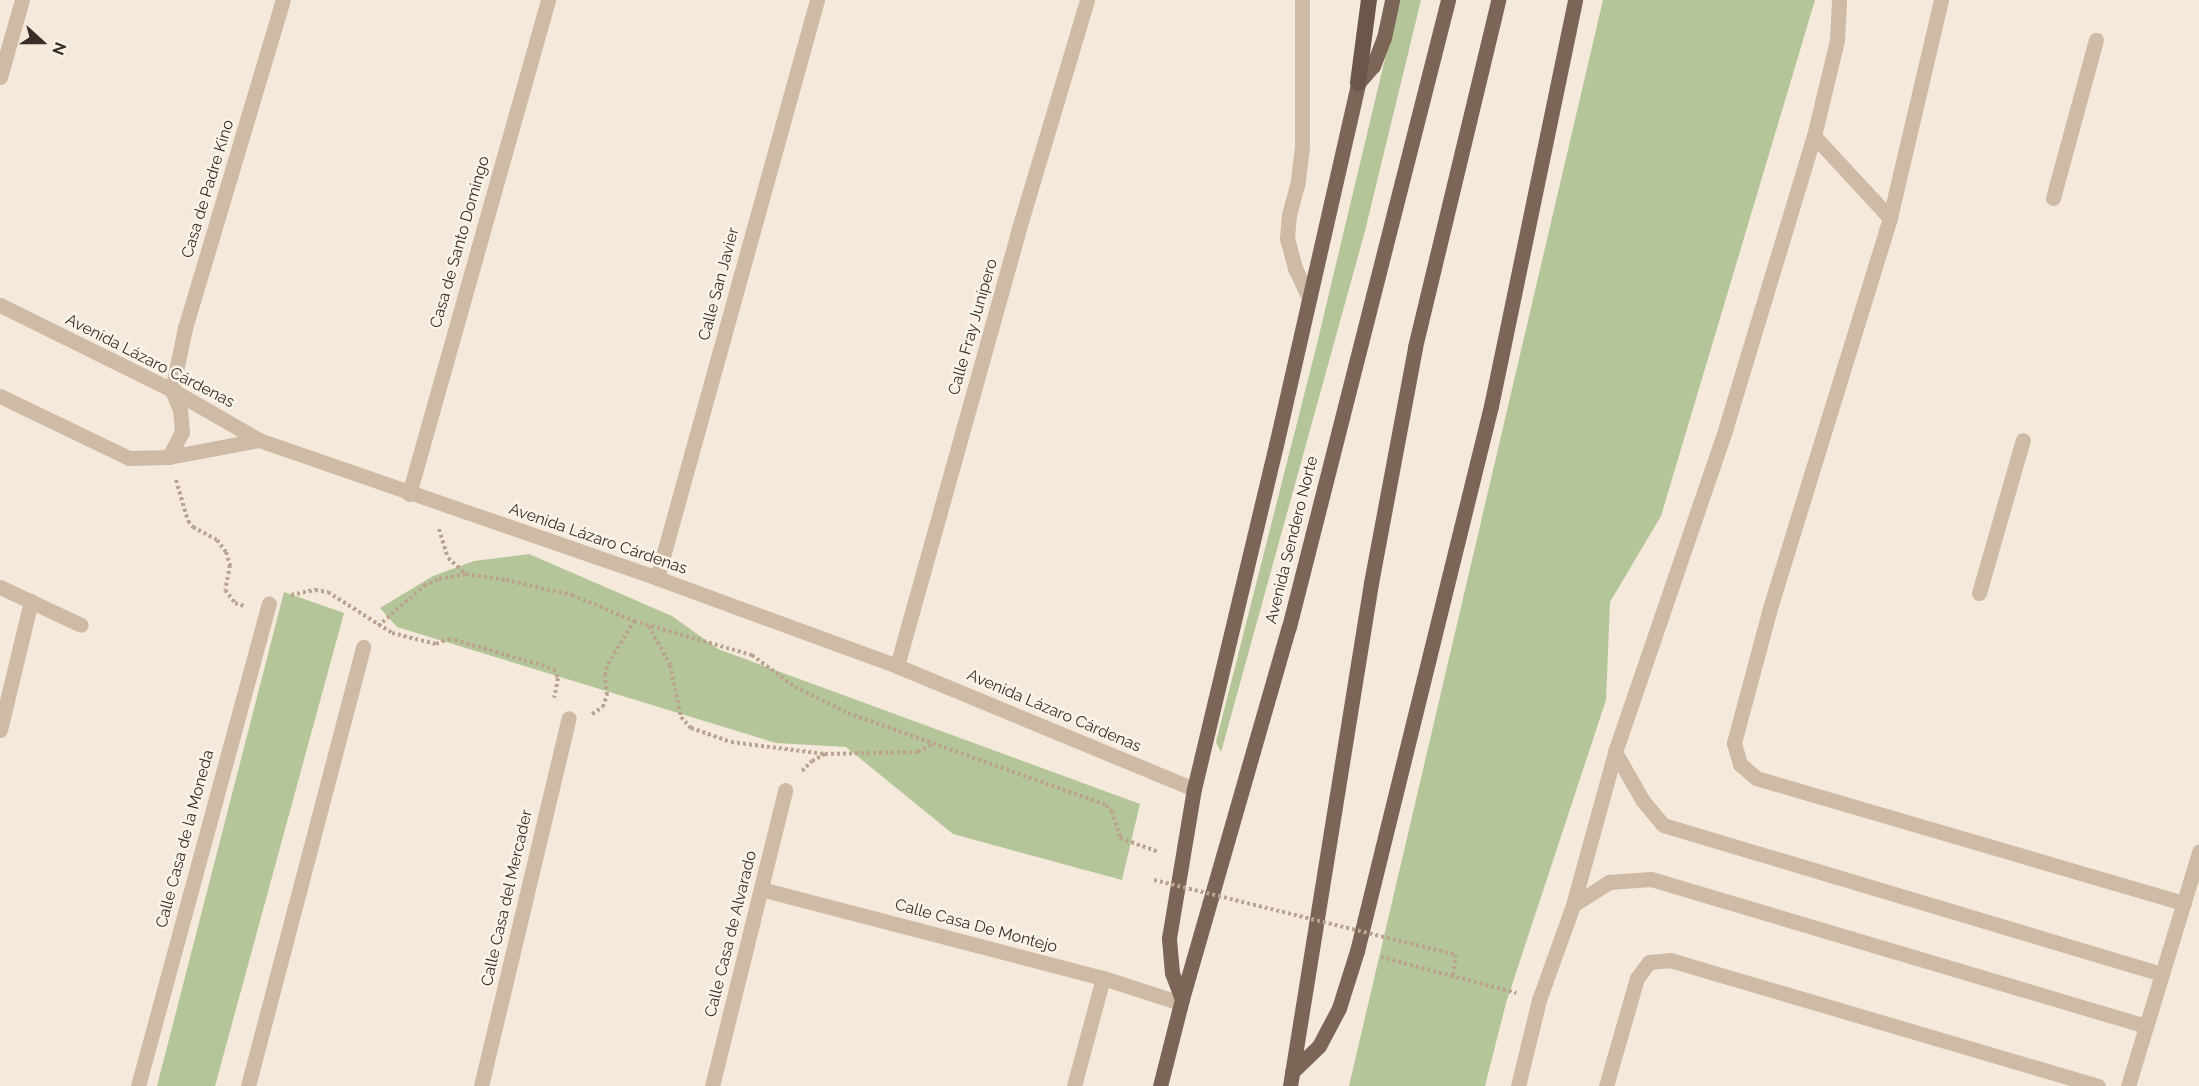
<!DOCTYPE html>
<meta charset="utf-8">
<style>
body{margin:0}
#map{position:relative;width:2199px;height:1086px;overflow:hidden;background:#f4e9db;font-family:Raleway,sans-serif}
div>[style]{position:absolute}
.green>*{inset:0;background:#b4c599}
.path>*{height:4px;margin-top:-2px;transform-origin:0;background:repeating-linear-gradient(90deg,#baa38f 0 3px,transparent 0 6px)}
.service>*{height:15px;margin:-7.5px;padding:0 7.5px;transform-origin:7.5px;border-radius:7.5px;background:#cebaa5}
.minor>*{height:15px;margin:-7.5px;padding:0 7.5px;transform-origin:7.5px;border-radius:7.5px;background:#cebaa5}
.tertiary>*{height:15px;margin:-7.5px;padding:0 7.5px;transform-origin:7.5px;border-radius:7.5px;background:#cebaa5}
.primary>*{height:15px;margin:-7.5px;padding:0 7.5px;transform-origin:7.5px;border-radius:7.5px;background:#7c6557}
.trunk>*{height:16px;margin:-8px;padding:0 8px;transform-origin:8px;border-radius:8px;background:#6c564a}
.path-bridge>*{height:4px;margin-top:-2px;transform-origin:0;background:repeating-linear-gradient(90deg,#baa38f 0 3px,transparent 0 6px)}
span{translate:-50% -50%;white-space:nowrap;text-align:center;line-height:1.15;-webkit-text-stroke:5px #fbf3e8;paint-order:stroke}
.street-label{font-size:16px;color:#392d27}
.north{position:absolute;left:12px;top:12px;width:60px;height:60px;-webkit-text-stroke:4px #fbf3e8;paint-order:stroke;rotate:111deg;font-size:16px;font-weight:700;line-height:24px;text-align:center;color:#392d27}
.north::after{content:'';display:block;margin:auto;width:21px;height:27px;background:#392d27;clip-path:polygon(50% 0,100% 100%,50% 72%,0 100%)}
</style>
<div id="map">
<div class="green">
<div style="clip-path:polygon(1399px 0,1421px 0,1365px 231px,1221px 752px,1216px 742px,1316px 348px)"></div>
<div style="clip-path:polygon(1603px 0,1815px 0,1661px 516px,1610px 602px,1606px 700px,1506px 1003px,1485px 1086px,1349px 1086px)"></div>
<div style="clip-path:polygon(529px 554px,672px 616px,718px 649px,1140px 804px,1122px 880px,953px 834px,846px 747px,776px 743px,397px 627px,380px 608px,433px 576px,474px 561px)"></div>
<div style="clip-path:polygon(284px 592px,344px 613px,215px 1086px,157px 1086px)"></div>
</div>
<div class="path">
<div style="left:176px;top:480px;width:43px;rotate:73.7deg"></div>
<div style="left:188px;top:521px;width:8px;rotate:50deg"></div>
<div style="left:193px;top:527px;width:27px;rotate:28deg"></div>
<div style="left:217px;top:540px;width:15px;rotate:53deg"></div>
<div style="left:226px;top:552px;width:14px;rotate:73deg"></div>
<div style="left:230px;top:565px;width:25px;rotate:101deg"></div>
<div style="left:225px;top:590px;width:16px;rotate:52deg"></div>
<div style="left:235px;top:603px;width:9px;rotate:18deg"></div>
<div style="left:439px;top:529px;width:30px;rotate:73deg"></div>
<div style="left:448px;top:558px;width:24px;rotate:42deg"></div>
<div style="left:291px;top:595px;width:25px;rotate:-12deg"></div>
<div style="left:315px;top:590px;width:13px;rotate:9deg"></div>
<div style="left:328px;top:592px;width:76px;rotate:32.6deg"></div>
<div style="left:392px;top:633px;width:45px;rotate:14deg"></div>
<div style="left:436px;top:644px;width:13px;rotate:-23deg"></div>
<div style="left:448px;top:639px;width:7px;rotate:8deg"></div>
<div style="left:455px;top:640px;width:103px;rotate:16.3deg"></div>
<div style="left:554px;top:669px;width:10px;rotate:66deg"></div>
<div style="left:558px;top:678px;width:20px;rotate:101deg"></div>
<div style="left:378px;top:626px;width:61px;rotate:-41deg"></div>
<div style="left:424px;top:586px;width:17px;rotate:-25deg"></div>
<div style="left:439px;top:579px;width:27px;rotate:-10deg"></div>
<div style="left:466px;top:574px;width:40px;rotate:8.5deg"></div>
<div style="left:506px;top:580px;width:68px;rotate:12.8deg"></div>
<div style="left:572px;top:595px;width:67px;rotate:22.8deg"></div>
<div style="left:634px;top:621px;width:123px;rotate:16.1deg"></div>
<div style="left:752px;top:655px;width:54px;rotate:36.7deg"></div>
<div style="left:795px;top:687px;width:59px;rotate:26.1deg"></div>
<div style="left:848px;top:713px;width:274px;rotate:19.6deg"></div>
<div style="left:1106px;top:805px;width:8px;rotate:45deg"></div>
<div style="left:1112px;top:811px;width:28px;rotate:73deg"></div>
<div style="left:1120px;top:838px;width:41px;rotate:19.7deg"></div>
<div style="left:649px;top:626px;width:44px;rotate:61.7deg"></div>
<div style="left:670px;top:665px;width:53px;rotate:78.1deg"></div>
<div style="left:681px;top:717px;width:15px;rotate:48deg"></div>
<div style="left:691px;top:728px;width:42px;rotate:19.3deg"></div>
<div style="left:731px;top:742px;width:95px;rotate:7.3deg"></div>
<div style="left:825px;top:754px;width:93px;rotate:-1.2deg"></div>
<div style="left:918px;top:752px;width:18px;rotate:-27deg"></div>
<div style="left:592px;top:714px;width:13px;rotate:-32deg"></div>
<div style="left:603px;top:707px;width:13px;rotate:-72deg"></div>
<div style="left:607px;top:695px;width:20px;rotate:-96deg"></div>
<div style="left:605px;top:675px;width:11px;rotate:-75deg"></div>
<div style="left:608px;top:664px;width:50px;rotate:-58.8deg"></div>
<div style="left:802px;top:771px;width:14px;rotate:-45deg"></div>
<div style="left:812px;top:761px;width:15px;rotate:-28deg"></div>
<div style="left:1381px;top:957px;width:140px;rotate:14.9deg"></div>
<div style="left:1453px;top:975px;width:20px;rotate:-81deg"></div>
</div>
<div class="service">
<div style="left:1302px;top:0;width:147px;rotate:90deg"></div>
<div style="left:1302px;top:147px;width:38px;rotate:97deg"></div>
<div style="left:1297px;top:185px;width:31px;rotate:105deg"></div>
<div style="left:1289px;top:215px;width:23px;rotate:95deg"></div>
<div style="left:1287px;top:238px;width:31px;rotate:75deg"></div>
<div style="left:1295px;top:268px;width:33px;rotate:65deg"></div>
<div style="left:1941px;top:0;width:224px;rotate:103.2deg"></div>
<div style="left:1890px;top:218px;width:412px;rotate:107.1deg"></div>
<div style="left:1769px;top:612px;width:136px;rotate:105deg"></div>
<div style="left:1734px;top:743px;width:22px;rotate:74deg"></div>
<div style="left:1740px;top:764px;width:21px;rotate:41deg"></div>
<div style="left:1756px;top:778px;width:446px;rotate:16.3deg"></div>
<div style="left:1814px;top:136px;width:112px;rotate:47.2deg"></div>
<div style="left:2053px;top:198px;width:164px;rotate:-74.8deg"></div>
<div style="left:1979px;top:593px;width:159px;rotate:-74deg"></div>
<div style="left:1615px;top:752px;width:56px;rotate:60.3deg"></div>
<div style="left:1643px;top:801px;width:31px;rotate:50deg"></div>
<div style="left:1663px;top:825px;width:521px;rotate:16.63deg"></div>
<div style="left:1573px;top:905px;width:43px;rotate:-32.6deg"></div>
<div style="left:1609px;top:882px;width:42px;rotate:-4.1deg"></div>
<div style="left:1651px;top:879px;width:516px;rotate:16.54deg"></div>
<div style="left:1606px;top:1086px;width:112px;rotate:-74deg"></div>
<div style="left:1637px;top:978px;width:20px;rotate:-53deg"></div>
<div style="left:1649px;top:962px;width:21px;rotate:-5deg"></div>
<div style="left:1670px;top:960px;width:446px;rotate:16.4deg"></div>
<div style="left:2128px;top:1086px;width:245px;rotate:-73.1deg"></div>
</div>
<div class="minor">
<div style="left:0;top:77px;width:80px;rotate:-74.1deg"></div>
<div style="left:0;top:305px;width:192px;rotate:26.3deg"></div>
<div style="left:172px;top:390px;width:100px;rotate:29.9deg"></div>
<div style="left:259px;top:440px;width:421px;rotate:19.1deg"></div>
<div style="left:657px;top:578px;width:256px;rotate:20.1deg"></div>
<div style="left:897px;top:666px;width:321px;rotate:22.5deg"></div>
<div style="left:0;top:396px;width:143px;rotate:25.7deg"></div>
<div style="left:129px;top:458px;width:40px;rotate:-1.4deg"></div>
<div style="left:169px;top:457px;width:28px;rotate:-63deg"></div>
<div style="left:182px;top:432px;width:22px;rotate:-95deg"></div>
<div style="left:180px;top:410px;width:22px;rotate:-112deg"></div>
<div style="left:172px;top:390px;width:63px;rotate:-78.2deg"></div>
<div style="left:185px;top:328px;width:342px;rotate:-73.4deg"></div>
<div style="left:169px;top:457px;width:92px;rotate:-10.7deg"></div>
<div style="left:409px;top:494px;width:513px;rotate:-74.28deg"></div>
<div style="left:657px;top:578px;width:600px;rotate:-74.53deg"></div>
<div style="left:0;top:587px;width:89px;rotate:25.1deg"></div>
<div style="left:897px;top:666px;width:447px;rotate:-74.4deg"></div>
<div style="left:1017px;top:235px;width:245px;rotate:-73.4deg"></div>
<div style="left:0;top:730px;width:133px;rotate:-76.5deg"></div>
<div style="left:761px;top:889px;width:353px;rotate:14.6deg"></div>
<div style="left:1103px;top:978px;width:82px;rotate:17.8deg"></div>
<div style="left:138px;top:1086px;width:500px;rotate:-74.83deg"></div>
<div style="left:248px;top:1086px;width:454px;rotate:-75.3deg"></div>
<div style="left:481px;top:1086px;width:378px;rotate:-76.6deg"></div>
<div style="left:712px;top:1086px;width:305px;rotate:-76.1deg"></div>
<div style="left:1074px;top:1086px;width:112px;rotate:-75deg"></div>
</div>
<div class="tertiary">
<div style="left:1518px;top:1086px;width:89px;rotate:-76.3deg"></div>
<div style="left:1539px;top:1000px;width:101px;rotate:-70.3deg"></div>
<div style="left:1573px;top:905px;width:159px;rotate:-74.6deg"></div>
<div style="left:1615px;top:752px;width:343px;rotate:-71.1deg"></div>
<div style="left:1726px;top:427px;width:304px;rotate:-73.2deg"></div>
<div style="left:1814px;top:136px;width:99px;rotate:-76.5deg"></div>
<div style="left:1837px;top:40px;width:40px;rotate:-87.1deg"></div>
</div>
<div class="primary">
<div style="left:1182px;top:999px;width:28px;rotate:-111deg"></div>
<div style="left:1172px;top:973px;width:35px;rotate:-95deg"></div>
<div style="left:1169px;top:938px;width:151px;rotate:-80.5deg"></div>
<div style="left:1194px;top:789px;width:354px;rotate:-76.6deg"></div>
<div style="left:1276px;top:445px;width:371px;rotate:-77.2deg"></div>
<div style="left:1358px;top:83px;width:23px;rotate:-49deg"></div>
<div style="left:1373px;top:66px;width:30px;rotate:-69deg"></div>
<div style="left:1384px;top:38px;width:39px;rotate:-78deg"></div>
<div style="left:1292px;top:1072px;width:37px;rotate:-44deg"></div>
<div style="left:1319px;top:1046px;width:43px;rotate:-62.2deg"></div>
<div style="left:1339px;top:1008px;width:60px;rotate:-72.5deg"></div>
<div style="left:1357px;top:951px;width:561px;rotate:-76.19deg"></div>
<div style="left:1491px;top:406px;width:415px;rotate:-78.3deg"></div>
<div style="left:1160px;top:1086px;width:90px;rotate:-75.8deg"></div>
<div style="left:1182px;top:999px;width:387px;rotate:-74deg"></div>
<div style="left:1289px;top:627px;width:647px;rotate:-75.77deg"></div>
<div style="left:1290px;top:1086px;width:509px;rotate:-80.85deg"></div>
<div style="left:1371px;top:583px;width:240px;rotate:-79.4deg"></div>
<div style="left:1415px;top:347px;width:357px;rotate:-76.5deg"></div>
</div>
<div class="trunk">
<div style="left:1358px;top:83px;width:84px;rotate:-82.5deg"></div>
</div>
<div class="path-bridge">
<div style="left:1154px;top:880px;width:311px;rotate:13.9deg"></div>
</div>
<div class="street-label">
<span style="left:208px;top:189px;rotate:-73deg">Casa de Padre Kino</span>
<span style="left:460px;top:242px;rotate:-74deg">Casa de Santo Domingo</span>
<span style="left:719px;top:284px;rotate:-75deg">Calle San Javier</span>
<span style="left:973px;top:327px;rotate:-74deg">Calle Fray Junípero</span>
<span style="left:150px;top:361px;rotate:27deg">Avenida Lázaro Cárdenas</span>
<span style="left:598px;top:539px;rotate:19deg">Avenida Lázaro Cárdenas</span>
<span style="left:1292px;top:540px;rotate:-76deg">Avenida Sendero Norte</span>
<span style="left:1054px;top:711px;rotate:23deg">Avenida Lázaro Cárdenas</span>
<span style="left:185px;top:839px;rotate:-75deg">Calle Casa de la Moneda</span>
<span style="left:507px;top:898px;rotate:-77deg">Calle Casa del Mercader</span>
<span style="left:976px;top:926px;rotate:15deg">Calle Casa De Montejo</span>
<span style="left:731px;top:934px;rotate:-76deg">Calle Casa de Alvarado</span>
</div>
<div class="north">N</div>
</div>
